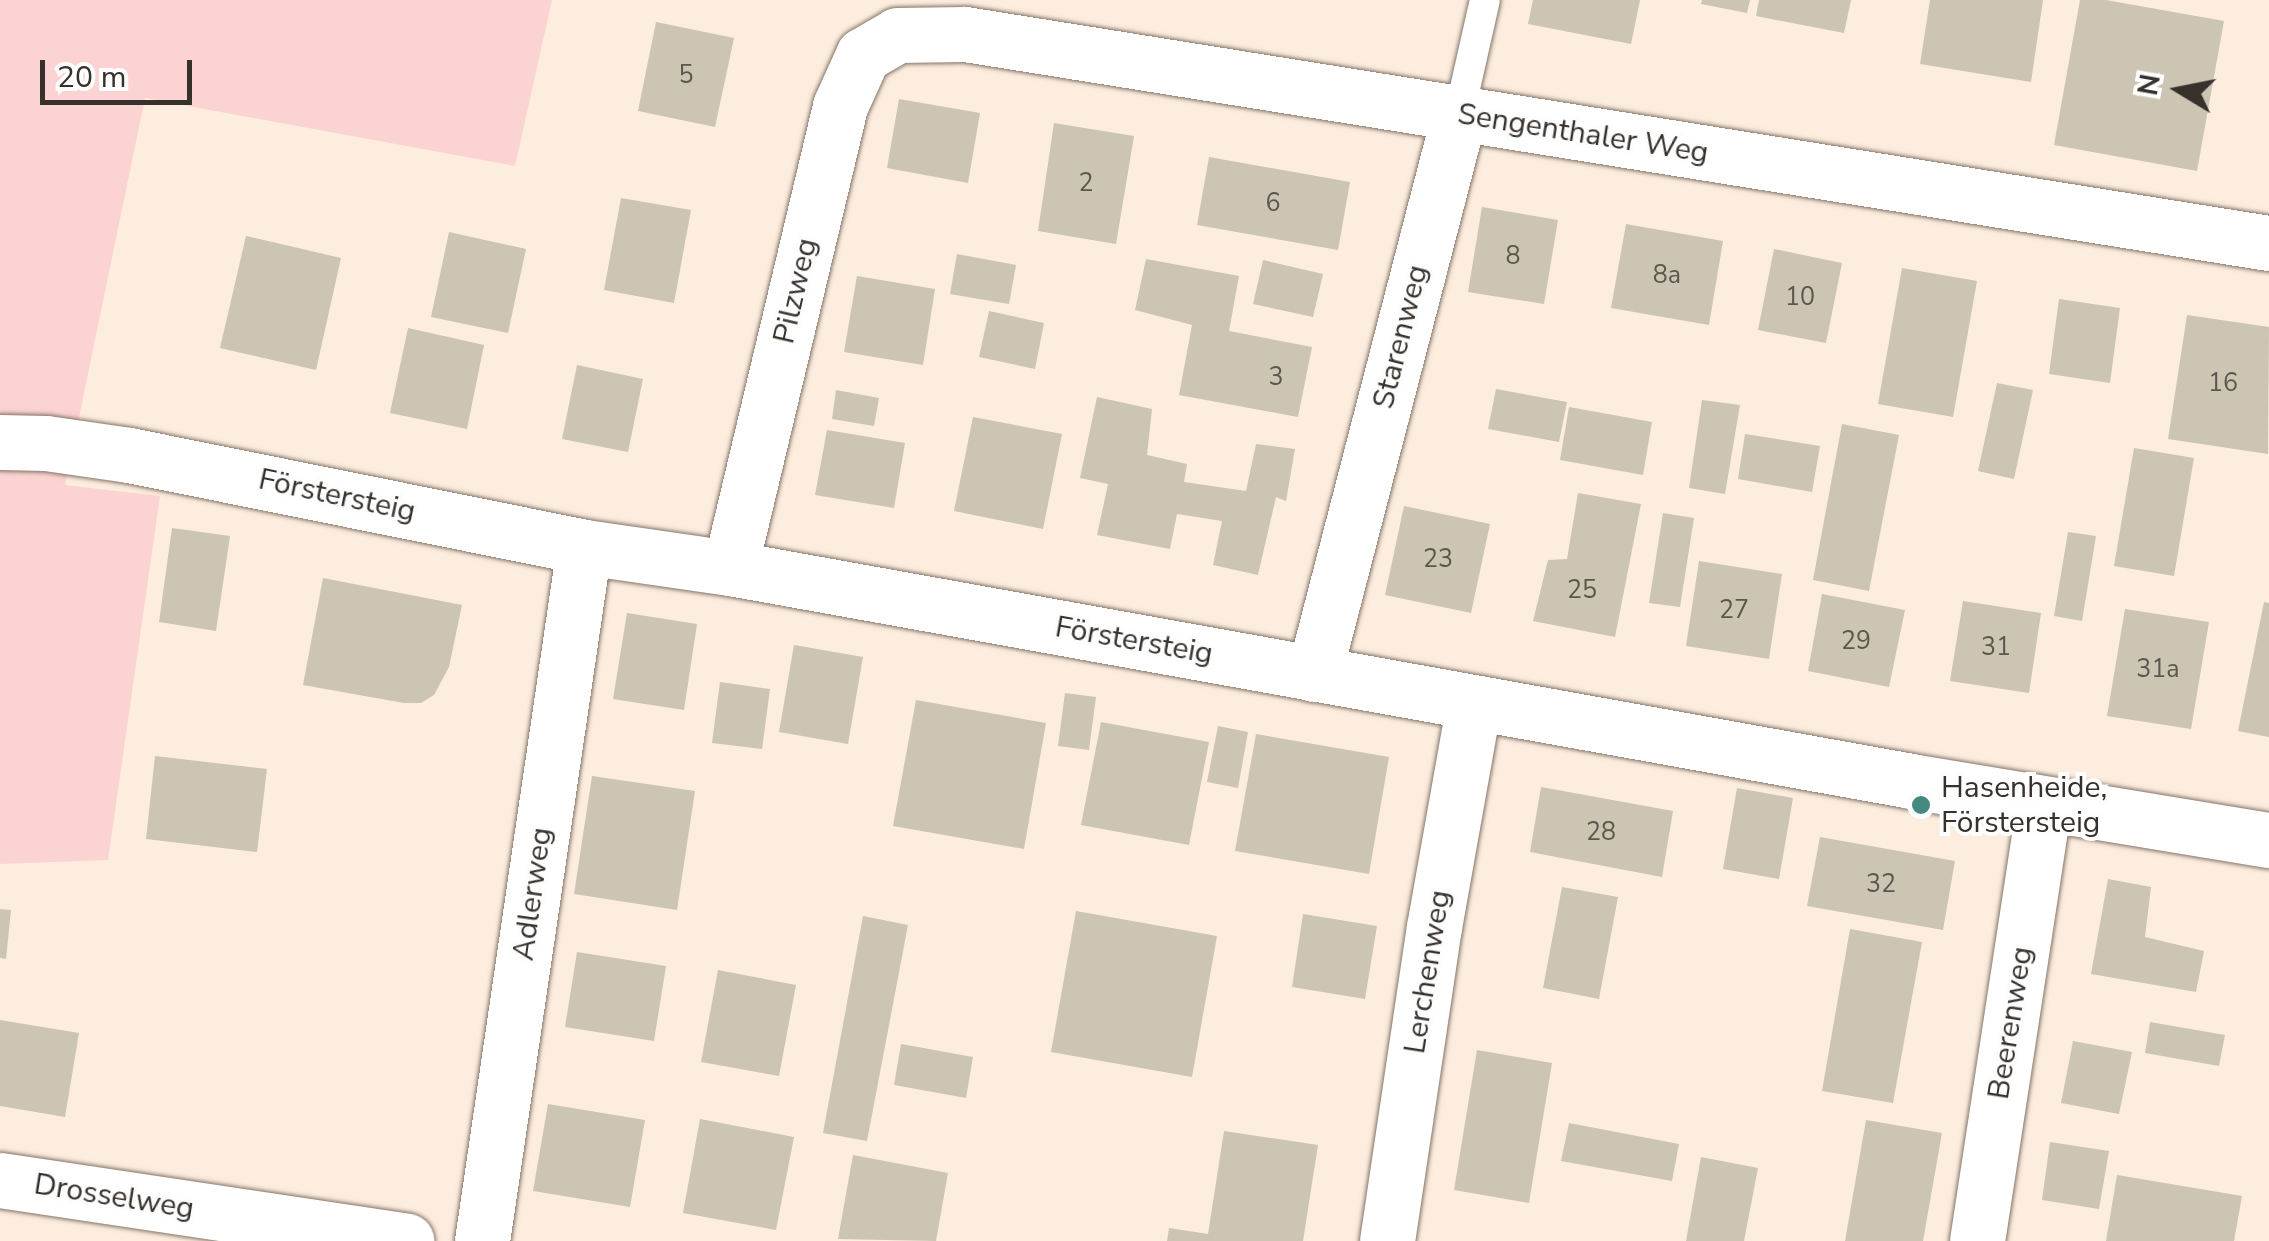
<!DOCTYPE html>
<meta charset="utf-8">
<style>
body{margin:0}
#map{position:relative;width:2269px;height:1241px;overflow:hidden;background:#fcedde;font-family:"Nunito Sans",sans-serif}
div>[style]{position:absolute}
.green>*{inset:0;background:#fbd3d2}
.building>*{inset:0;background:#ccc5b3}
.roads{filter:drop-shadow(0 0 2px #837568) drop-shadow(0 0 2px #837568)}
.service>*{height:30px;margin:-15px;padding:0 15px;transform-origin:15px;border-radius:15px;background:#fff}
.minor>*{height:55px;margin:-27.5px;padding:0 27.5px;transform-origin:27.5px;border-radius:27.5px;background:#fff}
.dots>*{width:28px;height:28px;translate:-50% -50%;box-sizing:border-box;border:5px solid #fdfdfd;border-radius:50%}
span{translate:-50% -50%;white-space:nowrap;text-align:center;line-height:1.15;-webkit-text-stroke:8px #fdfdfd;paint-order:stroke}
.number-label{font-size:25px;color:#5c564e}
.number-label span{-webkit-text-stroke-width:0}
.street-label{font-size:30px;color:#37312c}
.poi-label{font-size:30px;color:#37312c}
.left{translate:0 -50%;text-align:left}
.north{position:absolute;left:2129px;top:40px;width:100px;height:100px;-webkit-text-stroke:8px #fdfdfd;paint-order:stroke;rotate:280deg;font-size:28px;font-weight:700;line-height:40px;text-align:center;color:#37312c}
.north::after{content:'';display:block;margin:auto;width:35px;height:45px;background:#37312c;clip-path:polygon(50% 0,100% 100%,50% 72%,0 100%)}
.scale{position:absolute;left:40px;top:60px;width:152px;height:45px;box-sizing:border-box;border:5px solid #37312c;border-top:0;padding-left:12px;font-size:30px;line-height:35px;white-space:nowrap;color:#37312c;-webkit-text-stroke:8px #fdfdfd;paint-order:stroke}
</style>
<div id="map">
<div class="green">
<div style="clip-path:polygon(0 0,552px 0,515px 166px,145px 98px,65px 485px,160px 496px,108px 860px,0 864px)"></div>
</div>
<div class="building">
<div style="clip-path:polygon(1533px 0,1640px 0,1631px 44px,1528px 24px)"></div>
<div style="clip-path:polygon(1702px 0,1750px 0,1747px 13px,1701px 4px)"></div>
<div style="clip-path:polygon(1759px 0,1851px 0,1844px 33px,1756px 16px)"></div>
<div style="clip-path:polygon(1930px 0,2043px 0,2031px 82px,1920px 64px)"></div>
<div style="clip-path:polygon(2080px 0,2106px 0,2224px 21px,2197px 171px,2054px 145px)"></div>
<div style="clip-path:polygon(656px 22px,734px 38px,715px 127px,638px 111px)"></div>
<div style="clip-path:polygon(899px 99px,980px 113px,968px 183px,887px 168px)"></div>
<div style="clip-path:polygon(1054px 123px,1134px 136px,1116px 244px,1038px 231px)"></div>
<div style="clip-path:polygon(1209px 157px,1350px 182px,1338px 250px,1197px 225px)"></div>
<div style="clip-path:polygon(621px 198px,691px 210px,674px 303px,604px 290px)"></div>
<div style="clip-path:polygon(1482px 207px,1558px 220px,1544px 304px,1468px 292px)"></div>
<div style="clip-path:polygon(1626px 224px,1723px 241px,1709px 325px,1611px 308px)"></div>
<div style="clip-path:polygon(449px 232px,526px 249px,508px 333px,431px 317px)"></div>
<div style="clip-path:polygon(246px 236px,341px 258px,316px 370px,220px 348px)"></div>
<div style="clip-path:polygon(1774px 249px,1842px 263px,1826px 343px,1758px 330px)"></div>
<div style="clip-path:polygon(957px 254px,1016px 265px,1009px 304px,950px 294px)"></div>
<div style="clip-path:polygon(1146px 259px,1239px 276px,1229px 331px,1312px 347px,1298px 417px,1179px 395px,1192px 325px,1135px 310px)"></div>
<div style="clip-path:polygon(1263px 260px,1323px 274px,1313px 317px,1253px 304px)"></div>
<div style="clip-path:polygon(1902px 268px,1977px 281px,1953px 417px,1878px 404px)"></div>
<div style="clip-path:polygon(857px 276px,935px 289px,923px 365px,844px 352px)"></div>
<div style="clip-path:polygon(2059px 299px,2120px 308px,2110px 383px,2049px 374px)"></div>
<div style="clip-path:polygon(989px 311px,1044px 323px,1035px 369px,979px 357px)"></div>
<div style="clip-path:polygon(2187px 315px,2269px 327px,2268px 454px,2168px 439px)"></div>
<div style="clip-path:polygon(408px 328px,484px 345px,467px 429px,390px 413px)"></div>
<div style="clip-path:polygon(577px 365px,643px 379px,628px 452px,562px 439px)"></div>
<div style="clip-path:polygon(1997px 383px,2033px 390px,2014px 479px,1978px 471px)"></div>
<div style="clip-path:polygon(1496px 389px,1567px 402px,1559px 442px,1488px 429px)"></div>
<div style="clip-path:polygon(836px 390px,879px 398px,874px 426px,832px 419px)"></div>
<div style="clip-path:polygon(1097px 397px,1152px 409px,1147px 455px,1187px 464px,1184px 482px,1246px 491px,1256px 444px,1295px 449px,1286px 501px,1276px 497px,1258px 575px,1213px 565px,1222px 521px,1177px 514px,1170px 549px,1097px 535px,1108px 484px,1080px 478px)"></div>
<div style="clip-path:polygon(1702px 400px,1740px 405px,1725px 494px,1689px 488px)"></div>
<div style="clip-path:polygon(1569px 407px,1652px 422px,1643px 475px,1560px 460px)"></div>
<div style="clip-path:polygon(973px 417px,1062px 434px,1043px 529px,954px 511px)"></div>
<div style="clip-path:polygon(1842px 424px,1899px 435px,1869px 591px,1813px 580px)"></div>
<div style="clip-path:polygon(827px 430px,905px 443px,894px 508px,815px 495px)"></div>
<div style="clip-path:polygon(1745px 434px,1820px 446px,1812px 492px,1738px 479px)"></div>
<div style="clip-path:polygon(2134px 448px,2194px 458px,2174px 576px,2114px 566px)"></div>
<div style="clip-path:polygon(1578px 493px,1641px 504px,1615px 637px,1533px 621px,1548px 560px,1567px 559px)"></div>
<div style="clip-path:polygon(1404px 506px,1490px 524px,1471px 613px,1385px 595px)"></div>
<div style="clip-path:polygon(1663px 513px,1694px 518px,1680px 607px,1649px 603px)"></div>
<div style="clip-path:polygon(172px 528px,230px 536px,216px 631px,159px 622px)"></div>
<div style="clip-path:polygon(2068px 532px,2096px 536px,2082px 621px,2054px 616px)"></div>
<div style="clip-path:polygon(1699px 561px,1782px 574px,1769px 659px,1686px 646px)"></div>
<div style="clip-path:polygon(323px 578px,462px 605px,449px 667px,434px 695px,421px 703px,404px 703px,303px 685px)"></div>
<div style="clip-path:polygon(1822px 594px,1905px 610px,1889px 687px,1808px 671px)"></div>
<div style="clip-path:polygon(1963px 601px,2041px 613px,2029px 693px,1950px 681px)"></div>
<div style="clip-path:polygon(2264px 602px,2269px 603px,2269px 737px,2238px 731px)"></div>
<div style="clip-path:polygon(2125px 609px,2209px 622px,2191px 729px,2107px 716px)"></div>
<div style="clip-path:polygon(627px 613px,697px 624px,684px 710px,613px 699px)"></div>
<div style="clip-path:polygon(794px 645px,863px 657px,848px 744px,779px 732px)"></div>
<div style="clip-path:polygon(720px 682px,770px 689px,762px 749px,712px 743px)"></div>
<div style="clip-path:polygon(1065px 693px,1096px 697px,1089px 750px,1058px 746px)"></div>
<div style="clip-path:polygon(916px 700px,1046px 723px,1024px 849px,893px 826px)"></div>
<div style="clip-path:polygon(1101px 722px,1209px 742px,1189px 845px,1081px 825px)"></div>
<div style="clip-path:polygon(1218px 726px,1248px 732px,1238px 788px,1207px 782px)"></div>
<div style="clip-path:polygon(1256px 734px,1389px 757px,1369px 874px,1235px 851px)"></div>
<div style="clip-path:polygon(155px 756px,267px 769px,257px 852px,146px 839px)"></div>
<div style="clip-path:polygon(592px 776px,695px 791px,677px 910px,574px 894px)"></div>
<div style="clip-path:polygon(1541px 787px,1673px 811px,1662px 877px,1530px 852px)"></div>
<div style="clip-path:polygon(1737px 788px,1793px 798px,1779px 879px,1723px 869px)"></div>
<div style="clip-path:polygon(1820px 837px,1955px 861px,1943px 930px,1807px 906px)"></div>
<div style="clip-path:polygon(2108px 879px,2151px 887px,2145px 937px,2204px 951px,2196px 992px,2091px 974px)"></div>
<div style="clip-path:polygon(1562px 887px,1618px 897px,1599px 999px,1543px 988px)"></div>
<div style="clip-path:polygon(0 909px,11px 910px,6px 959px,0 958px)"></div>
<div style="clip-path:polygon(1076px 911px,1217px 936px,1192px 1077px,1051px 1052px)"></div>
<div style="clip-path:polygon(1303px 914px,1377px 926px,1365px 999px,1292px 987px)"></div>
<div style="clip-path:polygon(863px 916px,908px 925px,867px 1141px,823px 1133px)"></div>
<div style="clip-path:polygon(1850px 929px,1922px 942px,1893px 1103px,1822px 1091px)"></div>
<div style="clip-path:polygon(577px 952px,666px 966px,654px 1041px,565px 1027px)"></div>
<div style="clip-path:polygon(718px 970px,796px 985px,779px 1076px,701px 1062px)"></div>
<div style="clip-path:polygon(0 1020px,79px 1033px,65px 1117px,0 1106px)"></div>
<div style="clip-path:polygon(2150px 1022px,2225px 1035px,2219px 1066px,2145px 1053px)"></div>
<div style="clip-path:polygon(2073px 1041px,2132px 1052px,2119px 1114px,2061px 1103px)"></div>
<div style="clip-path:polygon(901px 1044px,973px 1057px,966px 1098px,894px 1085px)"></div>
<div style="clip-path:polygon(1477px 1050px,1552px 1063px,1529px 1203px,1454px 1190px)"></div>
<div style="clip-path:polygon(548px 1104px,645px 1120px,630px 1207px,533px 1191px)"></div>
<div style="clip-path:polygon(700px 1119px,794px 1137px,776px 1230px,683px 1213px)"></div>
<div style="clip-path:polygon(1866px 1120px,1942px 1133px,1923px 1241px,1845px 1241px)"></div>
<div style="clip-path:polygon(1569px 1123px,1679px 1144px,1672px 1181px,1561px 1161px)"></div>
<div style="clip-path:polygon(1224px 1131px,1318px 1145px,1303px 1241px,1167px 1241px,1169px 1228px,1208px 1234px)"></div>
<div style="clip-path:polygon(2050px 1142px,2109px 1151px,2099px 1209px,2042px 1200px)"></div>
<div style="clip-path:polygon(853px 1155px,948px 1173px,936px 1241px,838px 1239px)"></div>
<div style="clip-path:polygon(1701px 1157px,1758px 1168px,1744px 1241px,1686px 1241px)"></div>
<div style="clip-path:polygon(2117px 1175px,2242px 1196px,2234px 1241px,2106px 1241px)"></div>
</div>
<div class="roads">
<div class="service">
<div style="left:1459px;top:115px;width:118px;rotate:-77.3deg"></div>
</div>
<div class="minor">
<div style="left:0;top:442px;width:46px;rotate:1.2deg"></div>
<div style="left:46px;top:443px;width:84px;rotate:8.2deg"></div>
<div style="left:129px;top:455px;width:464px;rotate:11.4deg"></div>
<div style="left:584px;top:547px;width:148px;rotate:8.2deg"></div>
<div style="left:730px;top:568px;width:1200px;rotate:10.22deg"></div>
<div style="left:1911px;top:781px;width:363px;rotate:9.4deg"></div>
<div style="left:730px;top:568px;width:475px;rotate:-76.6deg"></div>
<div style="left:840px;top:106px;width:56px;rotate:-65.7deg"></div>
<div style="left:863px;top:55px;width:39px;rotate:-30deg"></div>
<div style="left:897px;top:35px;width:68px;rotate:-0.8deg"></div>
<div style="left:965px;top:34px;width:1321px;rotate:9.11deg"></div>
<div style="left:1314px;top:674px;width:577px;rotate:-75.46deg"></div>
<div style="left:0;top:1180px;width:411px;rotate:8.5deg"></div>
<div style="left:482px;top:1241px;width:701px;rotate:-81.64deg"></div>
<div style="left:1387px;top:1241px;width:317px;rotate:-81.5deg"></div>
<div style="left:1434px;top:927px;width:228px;rotate:-79.9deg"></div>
<div style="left:1977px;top:1241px;width:442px;rotate:-81.3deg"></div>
</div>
</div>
<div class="dots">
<div style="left:1921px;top:805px;background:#448980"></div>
</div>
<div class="number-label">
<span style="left:686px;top:75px">5</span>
<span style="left:1086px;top:183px">2</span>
<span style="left:1273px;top:203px">6</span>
<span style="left:1513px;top:256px">8</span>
<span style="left:1667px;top:275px">8a</span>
<span style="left:1800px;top:297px">10</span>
<span style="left:1276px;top:377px">3</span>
<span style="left:2223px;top:383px">16</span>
<span style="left:1438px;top:559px">23</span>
<span style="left:1582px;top:590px">25</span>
<span style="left:1734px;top:610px">27</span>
<span style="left:1856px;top:641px">29</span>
<span style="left:1996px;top:647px">31</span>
<span style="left:2158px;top:669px">31a</span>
<span style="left:1601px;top:832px">28</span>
<span style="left:1881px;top:884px">32</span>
</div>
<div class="street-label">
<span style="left:1583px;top:134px;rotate:9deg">Sengenthaler Weg</span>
<span style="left:796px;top:291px;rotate:-77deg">Pilzweg</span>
<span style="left:1401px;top:337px;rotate:-76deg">Starenweg</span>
<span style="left:337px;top:496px;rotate:12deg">Förstersteig</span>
<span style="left:1134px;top:641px;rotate:10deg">Förstersteig</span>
<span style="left:533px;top:894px;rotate:-82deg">Adlerweg</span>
<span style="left:1428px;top:972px;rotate:-81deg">Lerchenweg</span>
<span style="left:2011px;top:1023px;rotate:-81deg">Beerenweg</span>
<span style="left:114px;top:1197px;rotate:9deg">Drosselweg</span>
</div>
<div class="poi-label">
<span class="left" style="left:1941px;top:805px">Hasenheide,<br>Förstersteig</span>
</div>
<div class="north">N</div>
<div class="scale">20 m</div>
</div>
